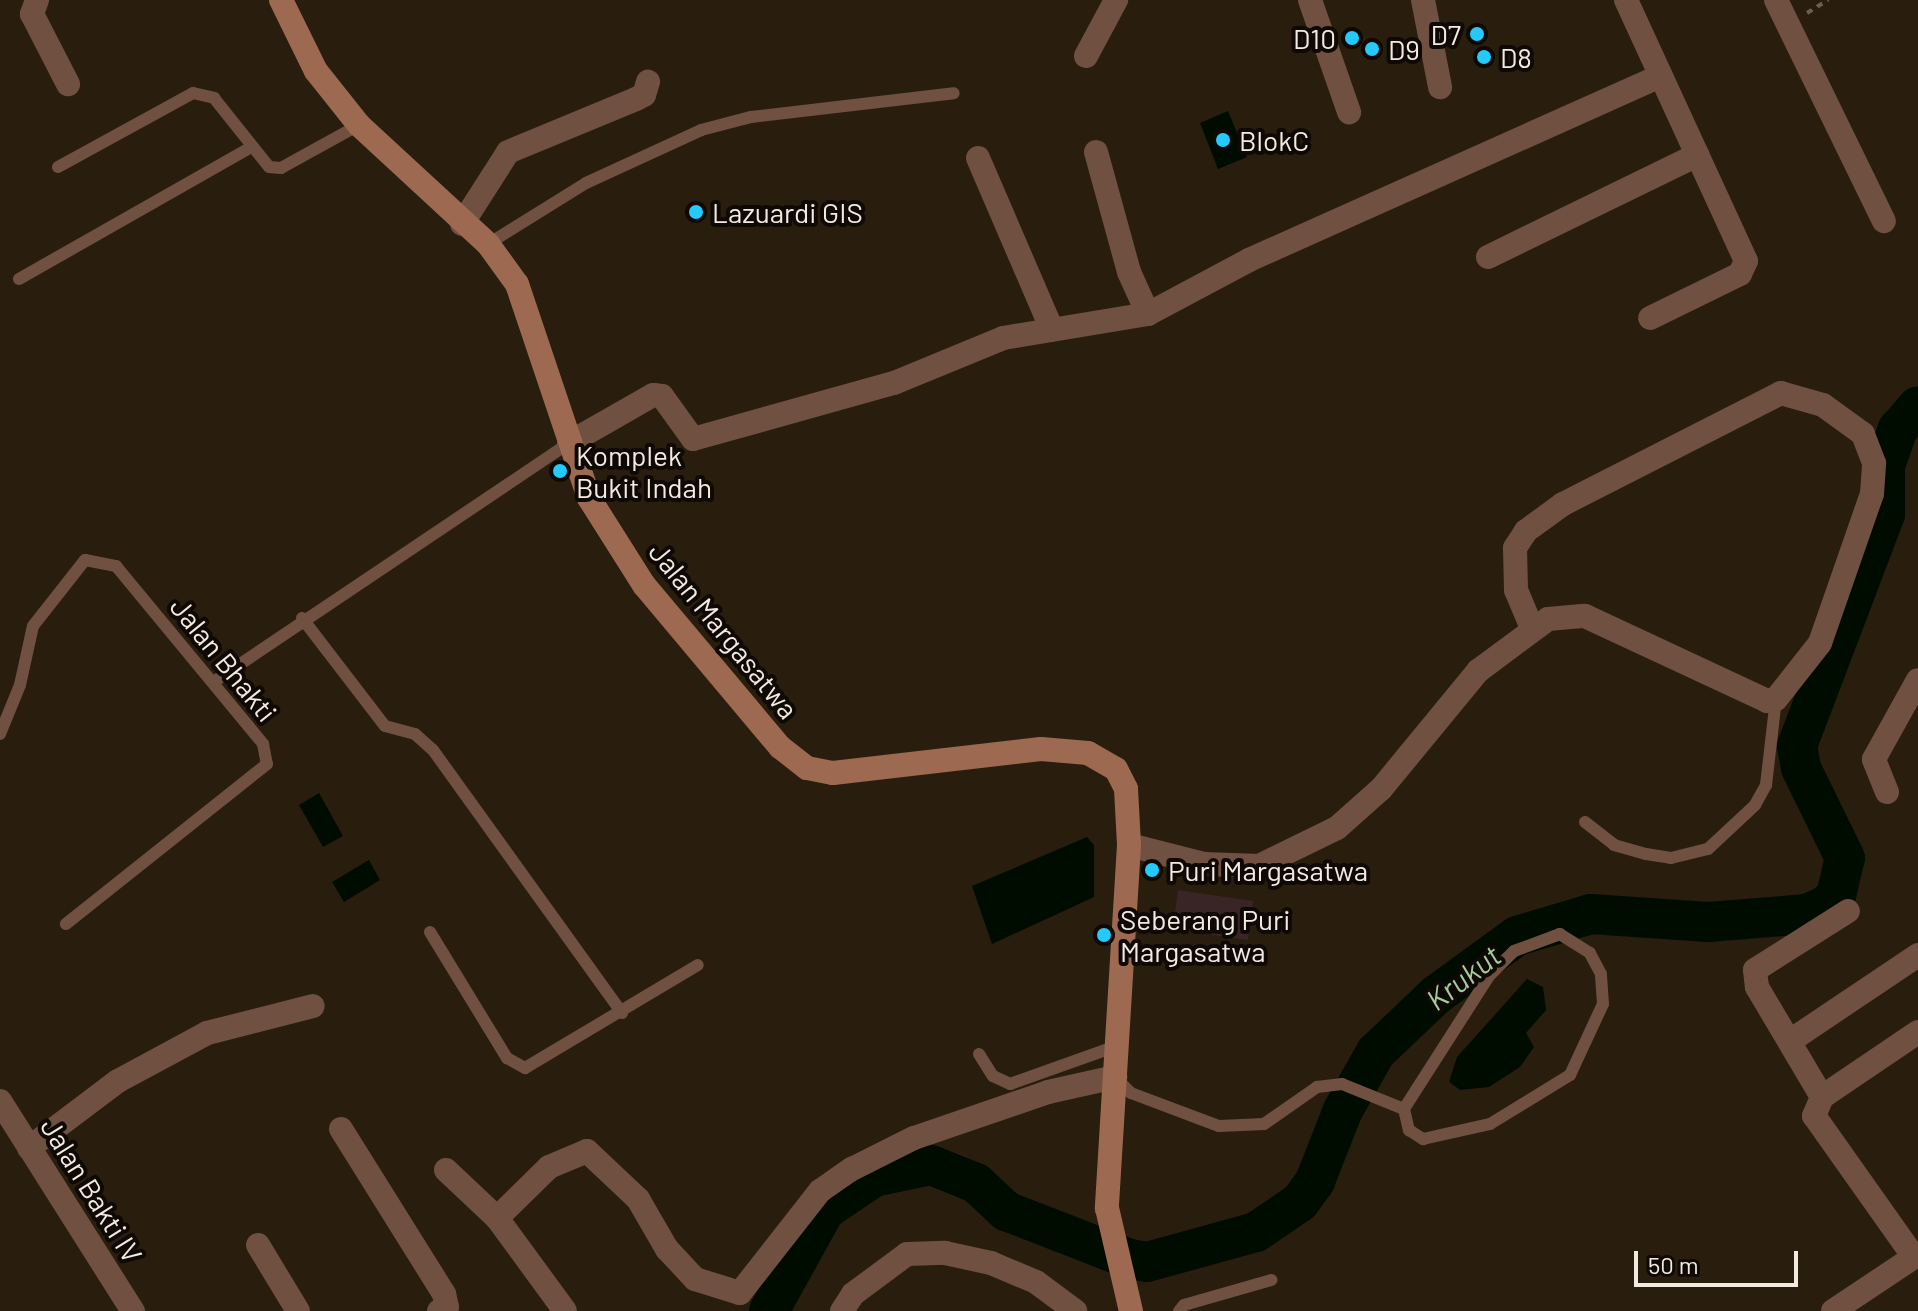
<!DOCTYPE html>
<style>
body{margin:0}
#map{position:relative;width:1918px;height:1311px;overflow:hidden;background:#291e0d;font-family:Barlow,sans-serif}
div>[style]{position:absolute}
.green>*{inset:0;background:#392526}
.water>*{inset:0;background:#010c00}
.river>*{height:40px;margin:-20px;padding:0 20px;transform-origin:20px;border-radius:20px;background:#010c00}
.path>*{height:4px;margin-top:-2px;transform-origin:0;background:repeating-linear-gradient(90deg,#6a6051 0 6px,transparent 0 12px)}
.lane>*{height:12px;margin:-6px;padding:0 6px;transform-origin:6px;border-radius:6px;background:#705040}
.street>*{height:24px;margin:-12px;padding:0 12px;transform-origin:12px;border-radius:12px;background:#705040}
.secondary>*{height:24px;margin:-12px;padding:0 12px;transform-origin:12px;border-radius:12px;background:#9d6a51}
.dots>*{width:22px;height:22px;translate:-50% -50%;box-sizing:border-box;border:4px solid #0e0904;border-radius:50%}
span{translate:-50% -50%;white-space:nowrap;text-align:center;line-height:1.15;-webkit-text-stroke:8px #0e0904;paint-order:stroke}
.poi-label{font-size:28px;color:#f3ebe0}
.right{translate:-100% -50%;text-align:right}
.left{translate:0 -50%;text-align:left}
.street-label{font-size:28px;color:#f3ebe0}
.water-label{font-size:30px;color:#a7cc98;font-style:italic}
.scale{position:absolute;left:1634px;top:1251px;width:164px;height:36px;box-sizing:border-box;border:4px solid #f3ebe0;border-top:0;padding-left:10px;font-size:24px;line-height:28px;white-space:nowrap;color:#f3ebe0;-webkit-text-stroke:6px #0e0904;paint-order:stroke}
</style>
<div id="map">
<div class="green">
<div style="clip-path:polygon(1178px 890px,1253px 901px,1248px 940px,1173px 929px)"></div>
</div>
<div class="water">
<div style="clip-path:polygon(1228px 111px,1247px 157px,1218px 169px,1200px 123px)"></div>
<div style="clip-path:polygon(319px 793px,343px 836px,323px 847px,299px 805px)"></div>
<div style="clip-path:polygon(1087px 837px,1094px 845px,1094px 897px,992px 944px,972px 886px)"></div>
<div style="clip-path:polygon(369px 860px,380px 880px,344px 902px,332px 882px)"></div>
<div style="clip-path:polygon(1527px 979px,1543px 987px,1546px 1010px,1526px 1033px,1534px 1047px,1520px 1067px,1489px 1087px,1460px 1090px,1449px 1082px,1457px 1057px)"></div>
</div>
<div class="river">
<div style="left:769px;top:1311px;width:115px;rotate:-61deg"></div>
<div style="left:825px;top:1210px;width:59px;rotate:-34deg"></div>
<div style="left:874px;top:1177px;width:58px;rotate:-11.9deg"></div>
<div style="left:931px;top:1165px;width:48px;rotate:21.8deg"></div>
<div style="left:976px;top:1183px;width:41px;rotate:43deg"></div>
<div style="left:1006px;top:1211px;width:133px;rotate:21.2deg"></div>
<div style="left:1130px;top:1259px;width:17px;rotate:10deg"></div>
<div style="left:1147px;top:1262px;width:113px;rotate:-15.4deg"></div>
<div style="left:1256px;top:1232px;width:53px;rotate:-34.3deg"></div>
<div style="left:1300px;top:1202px;width:26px;rotate:-54deg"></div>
<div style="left:1315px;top:1181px;width:76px;rotate:-68.5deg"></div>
<div style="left:1343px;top:1110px;width:67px;rotate:-60.4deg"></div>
<div style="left:1376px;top:1052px;width:83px;rotate:-43.5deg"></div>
<div style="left:1436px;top:995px;width:100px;rotate:-36.1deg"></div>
<div style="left:1517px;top:936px;width:77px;rotate:-16.6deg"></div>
<div style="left:1591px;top:914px;width:117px;rotate:3.9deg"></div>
<div style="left:1708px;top:922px;width:99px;rotate:-4.6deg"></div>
<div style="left:1807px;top:914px;width:20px;rotate:-24deg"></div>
<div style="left:1825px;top:906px;width:15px;rotate:-42deg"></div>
<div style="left:1836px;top:896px;width:39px;rotate:-77deg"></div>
<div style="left:1845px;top:858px;width:100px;rotate:-116.1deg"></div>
<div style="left:1801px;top:768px;width:22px;rotate:-100deg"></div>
<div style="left:1797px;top:746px;width:248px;rotate:-69.2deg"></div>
<div style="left:1885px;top:514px;width:48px;rotate:-90deg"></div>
<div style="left:1885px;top:466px;width:39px;rotate:-71deg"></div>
<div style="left:1898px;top:429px;width:30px;rotate:-49deg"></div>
</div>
<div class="path">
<div style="left:1807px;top:13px;width:25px;rotate:-32deg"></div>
</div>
<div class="lane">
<div style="left:58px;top:167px;width:154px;rotate:-28.7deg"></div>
<div style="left:193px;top:93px;width:22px;rotate:13deg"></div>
<div style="left:214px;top:98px;width:88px;rotate:51.4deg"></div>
<div style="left:269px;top:167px;width:12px;rotate:5deg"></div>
<div style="left:281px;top:168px;width:89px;rotate:-28.9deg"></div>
<div style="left:488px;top:244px;width:115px;rotate:-31.9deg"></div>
<div style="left:586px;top:183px;width:127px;rotate:-24.7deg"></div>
<div style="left:701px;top:130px;width:52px;rotate:-14.6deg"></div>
<div style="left:751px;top:117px;width:204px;rotate:-6.7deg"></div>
<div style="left:19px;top:279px;width:266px;rotate:-29.6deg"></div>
<div style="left:302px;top:618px;width:136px;rotate:52.5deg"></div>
<div style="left:385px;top:726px;width:31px;rotate:15deg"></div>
<div style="left:415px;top:734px;width:24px;rotate:42deg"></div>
<div style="left:433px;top:750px;width:324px;rotate:54.3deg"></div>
<div style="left:215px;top:681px;width:427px;rotate:-33.9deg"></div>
<div style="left:0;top:734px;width:53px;rotate:-67.8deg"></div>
<div style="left:20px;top:685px;width:60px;rotate:-77.6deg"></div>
<div style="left:33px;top:626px;width:84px;rotate:-51.8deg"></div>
<div style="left:85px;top:560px;width:32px;rotate:11deg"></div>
<div style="left:116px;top:566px;width:231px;rotate:50.4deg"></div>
<div style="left:263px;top:744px;width:20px;rotate:79deg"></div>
<div style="left:267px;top:764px;width:257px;rotate:141.5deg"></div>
<div style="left:1585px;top:822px;width:37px;rotate:38deg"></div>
<div style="left:1614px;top:845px;width:33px;rotate:16deg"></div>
<div style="left:1646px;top:854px;width:25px;rotate:9deg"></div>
<div style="left:1671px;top:858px;width:38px;rotate:-14deg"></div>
<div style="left:1708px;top:849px;width:64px;rotate:-43.1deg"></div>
<div style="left:1755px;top:805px;width:23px;rotate:-61deg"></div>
<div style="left:1766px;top:785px;width:87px;rotate:-83.4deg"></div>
<div style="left:430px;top:932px;width:148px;rotate:58.6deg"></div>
<div style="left:507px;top:1058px;width:21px;rotate:29deg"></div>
<div style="left:525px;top:1068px;width:201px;rotate:-30.8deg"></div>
<div style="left:979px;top:1054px;width:26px;rotate:58deg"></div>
<div style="left:993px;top:1076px;width:19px;rotate:25deg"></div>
<div style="left:1010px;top:1084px;width:114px;rotate:-19.6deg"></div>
<div style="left:1117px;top:1079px;width:20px;rotate:45deg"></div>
<div style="left:1131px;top:1093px;width:94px;rotate:20.6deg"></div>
<div style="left:1219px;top:1126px;width:45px;rotate:-2.5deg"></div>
<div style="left:1264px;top:1124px;width:65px;rotate:-34.9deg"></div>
<div style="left:1317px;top:1087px;width:25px;rotate:-7deg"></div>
<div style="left:1342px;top:1084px;width:67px;rotate:22deg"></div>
<div style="left:1404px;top:1109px;width:22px;rotate:77deg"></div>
<div style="left:1409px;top:1130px;width:17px;rotate:33deg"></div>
<div style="left:1423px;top:1139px;width:69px;rotate:-12.6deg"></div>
<div style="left:1490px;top:1124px;width:94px;rotate:-31.5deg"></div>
<div style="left:1570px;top:1075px;width:78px;rotate:-65.1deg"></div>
<div style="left:1603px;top:1004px;width:30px;rotate:-94deg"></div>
<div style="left:1601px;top:974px;width:24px;rotate:-118deg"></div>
<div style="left:1590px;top:953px;width:36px;rotate:-148deg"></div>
<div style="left:1560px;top:934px;width:49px;rotate:159.7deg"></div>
<div style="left:1514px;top:951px;width:35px;rotate:135deg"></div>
<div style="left:1489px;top:976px;width:158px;rotate:122.6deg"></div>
<div style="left:1179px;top:1311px;width:8px;rotate:-50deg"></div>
<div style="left:1184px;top:1305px;width:91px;rotate:-16deg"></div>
</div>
<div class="street">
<div style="left:37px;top:0;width:15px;rotate:110deg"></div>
<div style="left:32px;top:14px;width:79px;rotate:62.8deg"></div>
<div style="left:1310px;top:0;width:119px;rotate:70.8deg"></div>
<div style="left:1423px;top:0;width:89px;rotate:78.9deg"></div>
<div style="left:1626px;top:0;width:287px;rotate:65.3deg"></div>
<div style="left:1746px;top:261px;width:14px;rotate:115deg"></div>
<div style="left:1740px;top:274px;width:100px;rotate:153.9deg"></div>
<div style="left:1776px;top:0;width:246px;rotate:64deg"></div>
<div style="left:1086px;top:56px;width:64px;rotate:-61.8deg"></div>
<div style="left:1096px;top:152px;width:124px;rotate:74.6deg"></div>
<div style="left:1129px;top:272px;width:46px;rotate:65.7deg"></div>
<div style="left:978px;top:158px;width:187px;rotate:66.7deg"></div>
<div style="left:462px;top:224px;width:85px;rotate:-57.4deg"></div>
<div style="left:508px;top:152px;width:139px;rotate:-22.5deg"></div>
<div style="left:636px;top:99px;width:9px;rotate:-27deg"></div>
<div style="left:644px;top:95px;width:14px;rotate:-73deg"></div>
<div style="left:1488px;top:257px;width:233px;rotate:-26deg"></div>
<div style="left:569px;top:443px;width:97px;rotate:-29.7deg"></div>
<div style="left:653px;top:395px;width:9px;rotate:6deg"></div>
<div style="left:662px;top:396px;width:53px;rotate:54.2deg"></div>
<div style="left:693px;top:439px;width:209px;rotate:-15.6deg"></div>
<div style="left:894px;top:383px;width:118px;rotate:-22.4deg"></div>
<div style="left:1003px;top:338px;width:147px;rotate:-9.4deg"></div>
<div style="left:1148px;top:314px;width:115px;rotate:-28.1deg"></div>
<div style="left:1249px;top:260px;width:451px;rotate:-24.1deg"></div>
<div style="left:1887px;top:792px;width:35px;rotate:-112deg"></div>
<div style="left:1874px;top:759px;width:90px;rotate:-60.9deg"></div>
<div style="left:1129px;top:845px;width:77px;rotate:14.2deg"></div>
<div style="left:1204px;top:864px;width:55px;rotate:2.1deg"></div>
<div style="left:1259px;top:866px;width:87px;rotate:-26deg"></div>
<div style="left:1337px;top:828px;width:59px;rotate:-41.6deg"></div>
<div style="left:1381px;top:789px;width:153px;rotate:-50.6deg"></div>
<div style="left:1478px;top:671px;width:87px;rotate:-36.6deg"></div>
<div style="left:1548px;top:619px;width:37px;rotate:-5deg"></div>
<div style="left:1585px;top:616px;width:201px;rotate:25deg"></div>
<div style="left:1767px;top:701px;width:9px;rotate:-13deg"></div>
<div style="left:1776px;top:699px;width:71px;rotate:-51.8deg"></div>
<div style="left:1820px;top:643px;width:158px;rotate:-70.8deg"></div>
<div style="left:1872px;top:494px;width:31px;rotate:-86deg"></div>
<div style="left:1874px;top:463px;width:31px;rotate:-111deg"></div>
<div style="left:1863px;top:434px;width:49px;rotate:-144.1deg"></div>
<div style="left:1823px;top:405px;width:44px;rotate:-164.1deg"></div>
<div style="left:1781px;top:393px;width:245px;rotate:153deg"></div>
<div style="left:1563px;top:504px;width:46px;rotate:143.9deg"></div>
<div style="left:1526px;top:531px;width:20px;rotate:123deg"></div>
<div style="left:1515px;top:548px;width:42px;rotate:88.6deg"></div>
<div style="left:1516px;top:590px;width:41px;rotate:67.2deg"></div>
<div style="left:1790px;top:1041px;width:154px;rotate:-33.9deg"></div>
<div style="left:1822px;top:1097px;width:128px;rotate:-120.6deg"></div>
<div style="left:1757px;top:987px;width:17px;rotate:-97deg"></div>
<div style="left:1755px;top:970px;width:110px;rotate:-32.4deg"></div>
<div style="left:0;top:1101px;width:249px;rotate:57.7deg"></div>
<div style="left:341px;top:1129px;width:195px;rotate:58deg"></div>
<div style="left:444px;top:1294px;width:13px;rotate:77deg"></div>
<div style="left:447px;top:1307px;width:9px;rotate:153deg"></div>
<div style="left:29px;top:1148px;width:111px;rotate:-37deg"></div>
<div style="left:118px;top:1081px;width:101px;rotate:-28.3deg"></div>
<div style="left:207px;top:1033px;width:109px;rotate:-14.3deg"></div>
<div style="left:446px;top:1170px;width:70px;rotate:43.3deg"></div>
<div style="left:497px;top:1218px;width:73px;rotate:-44.4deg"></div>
<div style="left:549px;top:1167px;width:41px;rotate:-22.8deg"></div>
<div style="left:587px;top:1151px;width:70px;rotate:43.3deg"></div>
<div style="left:638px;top:1199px;width:58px;rotate:59.9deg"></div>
<div style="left:667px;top:1249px;width:41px;rotate:47deg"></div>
<div style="left:695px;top:1279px;width:47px;rotate:17.3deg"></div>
<div style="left:740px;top:1293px;width:130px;rotate:-51.9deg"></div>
<div style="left:820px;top:1191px;width:39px;rotate:-35deg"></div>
<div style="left:852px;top:1169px;width:69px;rotate:-26.6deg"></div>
<div style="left:914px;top:1138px;width:142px;rotate:-18.9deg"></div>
<div style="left:1048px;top:1092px;width:69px;rotate:-12.6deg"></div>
<div style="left:497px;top:1218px;width:115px;rotate:53.8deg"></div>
<div style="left:258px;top:1245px;width:77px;rotate:58.8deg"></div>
<div style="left:842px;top:1311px;width:20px;rotate:-57deg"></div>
<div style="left:853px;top:1294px;width:67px;rotate:-36.5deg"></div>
<div style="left:907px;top:1254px;width:38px;rotate:-2deg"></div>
<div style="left:945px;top:1253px;width:47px;rotate:12.3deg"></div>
<div style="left:991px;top:1263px;width:49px;rotate:22.9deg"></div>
<div style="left:1036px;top:1282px;width:49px;rotate:36.6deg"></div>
<div style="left:1833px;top:1311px;width:97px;rotate:-33.7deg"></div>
<div style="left:1914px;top:1257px;width:173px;rotate:-125.3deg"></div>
<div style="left:1814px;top:1116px;width:21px;rotate:-67deg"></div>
<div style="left:1822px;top:1097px;width:116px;rotate:-34.1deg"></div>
</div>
<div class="secondary">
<div style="left:281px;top:0;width:79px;rotate:63.8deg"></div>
<div style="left:316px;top:71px;width:69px;rotate:51.5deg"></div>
<div style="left:359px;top:125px;width:176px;rotate:42.7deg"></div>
<div style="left:488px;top:244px;width:49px;rotate:54.1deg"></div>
<div style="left:517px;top:284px;width:226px;rotate:71.4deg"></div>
<div style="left:589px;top:498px;width:103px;rotate:57.7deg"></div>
<div style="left:644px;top:585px;width:212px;rotate:50deg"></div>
<div style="left:780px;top:747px;width:34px;rotate:38deg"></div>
<div style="left:807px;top:768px;width:26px;rotate:11deg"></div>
<div style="left:833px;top:773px;width:209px;rotate:-6.6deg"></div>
<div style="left:1041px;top:749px;width:47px;rotate:4.9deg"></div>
<div style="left:1088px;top:753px;width:32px;rotate:30deg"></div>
<div style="left:1116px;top:769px;width:22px;rotate:63deg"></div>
<div style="left:1126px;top:789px;width:56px;rotate:86.9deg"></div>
<div style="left:1129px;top:845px;width:364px;rotate:93.5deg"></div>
<div style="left:1107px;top:1208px;width:106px;rotate:76.9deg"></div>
</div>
<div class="dots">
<div style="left:1477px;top:34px;background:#24c9fe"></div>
<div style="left:1352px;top:38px;background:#24c9fe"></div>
<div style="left:1372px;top:49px;background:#24c9fe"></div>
<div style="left:1484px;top:57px;background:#24c9fe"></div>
<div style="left:1223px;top:140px;background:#24c9fe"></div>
<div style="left:696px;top:212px;background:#24c9fe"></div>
<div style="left:560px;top:471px;background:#24c9fe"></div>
<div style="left:1152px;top:870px;background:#24c9fe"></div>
<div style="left:1104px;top:935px;background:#24c9fe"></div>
</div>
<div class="poi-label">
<span class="right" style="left:1461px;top:34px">D7</span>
<span class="right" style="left:1336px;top:38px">D10</span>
<span class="left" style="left:1388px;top:49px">D9</span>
<span class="left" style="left:1500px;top:57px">D8</span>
<span class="left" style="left:1239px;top:140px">BlokC</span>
<span class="left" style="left:712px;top:212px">Lazuardi GIS</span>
<span class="left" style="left:576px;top:471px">Komplek<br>Bukit Indah</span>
<span class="left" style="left:1168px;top:870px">Puri Margasatwa</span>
<span class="left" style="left:1120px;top:935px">Seberang Puri<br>Margasatwa</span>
</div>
<div class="street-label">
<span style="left:724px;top:630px;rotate:51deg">Jalan Margasatwa</span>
<span style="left:224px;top:659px;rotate:51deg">Jalan Bhakti</span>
<span style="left:92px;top:1190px;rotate:58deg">Jalan Bakti IV</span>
</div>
<div class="water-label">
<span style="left:1463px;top:977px;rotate:-38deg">Krukut</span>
</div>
<div class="scale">50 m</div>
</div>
